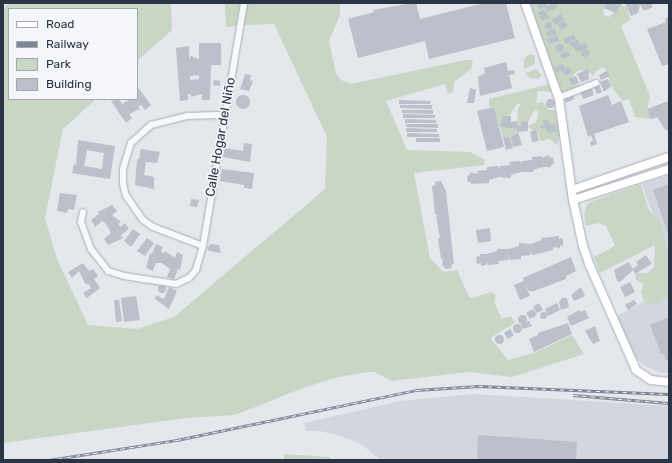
<!DOCTYPE html>
<meta charset="utf-8">
<style>
body{margin:0}
#map{position:relative;width:672px;height:463px;overflow:hidden;background:#e4e7ec;font-family:Rubik,sans-serif}
div>[style]{position:absolute}
.built>*{inset:0;background:#d2d6de}
.green>*{inset:0;background:#c9d6c5}
.building>*{inset:0;background:#bbc0ca}
.round{border-radius:50%}
.roads{filter:drop-shadow(0 0 1px #a9aeb7) drop-shadow(0 0 1px #a9aeb7)}
.minor>*{height:6px;margin:-3px;padding:0 3px;transform-origin:3px;border-radius:3px;background:#f7f8fa}
.secondary>*{height:8px;margin:-4px;padding:0 4px;transform-origin:4px;border-radius:4px;background:#fff}
.rail>*{height:3px;margin-top:-1.5px;transform-origin:0;background:repeating-linear-gradient(90deg,#f4f6f9 0 4.5px,#7d8696 0 9px);box-sizing:border-box;border-block:1px solid #7d8696}
span{translate:-50% -50%;white-space:nowrap;text-align:center;line-height:1.15;-webkit-text-stroke:3.5px #f4f6f9;paint-order:stroke}
.street-label{font-size:13px;color:#2b3445}
.frame{position:absolute;inset:0;border:4px solid #2b3445;pointer-events:none}
.legend{position:absolute;left:8px;top:8px;width:130px;height:92px;box-sizing:border-box;background:#f4f6f9;border:1px solid #a4a8b1;margin:0;padding:5px 7px;list-style:none;font-size:12px;color:#2b3445}
.legend li{display:flex;align-items:center;gap:8px;height:20px}
.legend b{width:20px;border:1px solid #a4a8b1}
</style>
<div id="map">
<div class="built">
<div style="clip-path:polygon(669px 175px,669px 260px,642px 184px)"></div>
<div style="clip-path:polygon(669px 288px,669px 373px,661px 373px,645px 366px,634px 356px,617px 316px)"></div>
<div style="clip-path:polygon(474px 394px,669px 406px,669px 460px,381px 460px,362px 445px,344px 437px,320px 431px,306px 431px,304px 423px,401px 401px)"></div>
</div>
<div class="green">
<div style="clip-path:polygon(8px 3px,171px 3px,172px 30px,137px 61px,137px 9px,9px 9px,9px 99px,96px 99px,63px 129px,45px 218px,57px 259px,88px 325px,137px 329px,174px 317px,325px 189px,327px 137px,274px 24px,244px 25px,247px 3px,340px 3px,340px 15px,329px 41px,336px 74px,341px 80px,351px 84px,465px 60px,473px 60px,471px 69px,454px 82px,453px 92px,448px 94px,445px 84px,386px 101px,407px 150px,470px 152px,485px 160px,484px 165px,414px 173px,430px 258px,443px 272px,457px 270px,469px 297px,472px 298px,491px 292px,496px 295px,494px 302px,502px 319px,511px 316px,515px 323px,490px 338px,508px 360px,534px 353px,572px 335px,584px 354px,512px 377px,469px 372px,391px 381px,375px 372px,369px 372px,338px 377px,303px 388px,235px 415px,186px 418px,3px 443px,3px 9px)"></div>
<div style="clip-path:polygon(225px 3px,240px 3px,236px 26px,226px 27px)"></div>
<div style="clip-path:polygon(530px 3px,607px 3px,603px 12px,604px 15px,609px 17px,621px 5px,627px 7px,630px 20px,621px 26px,650px 96px,647px 109px,651px 119px,635px 117px,629px 99px,623px 101px,617px 94px,611px 86px,607px 71px,603px 67px,595px 72px,594px 76px,584px 70px,577px 71px,571px 78px,572px 86px,585px 84px,563px 93px,552px 70px)"></div>
<div style="clip-path:polygon(531px 54px,535px 56px,535px 64px,524px 69px,524px 58px)"></div>
<div style="clip-path:polygon(536px 69px,542px 75px,538px 79px,530px 78px,525px 73px)"></div>
<div style="clip-path:polygon(550px 84px,551px 92px,538px 91px,536px 103px,543px 102px,549px 110px,555px 110px,560px 133px,557px 145px,550px 139px,541px 141px,536px 130px,533px 131px,528px 126px,536px 122px,539px 110px,534px 111px,528px 122px,521px 121px,521px 126px,517px 126px,518px 108px,522px 103px,516px 105px,509px 116px,503px 116px,503px 124px,499px 127px,494px 107px,489px 107px,489px 99px)"></div>
<div style="clip-path:polygon(500px 127px,517px 129px,517px 132px,511px 137px,513px 148px,509px 137px,503px 138px)"></div>
<div style="clip-path:polygon(641px 184px,648px 208px,662px 227px,662px 232px,666px 239px,664px 245px,669px 248px,669px 297px,653px 305px,644px 301px,641px 292px,644px 284px,636px 280px,635px 276px,637px 273px,647px 273px,654px 267px,655px 245px,600px 273px,594px 257px,615px 246px,606px 226px,598px 223px,586px 226px,584px 214px,587px 204px,593px 201px)"></div>
<div style="clip-path:polygon(284px 454px,330px 457px,330px 460px,284px 460px)"></div>
</div>
<div class="building">
<div style="clip-path:polygon(412px 3px,416px 3px,420px 19px,484px 3px,506px 3px,515px 38px,429px 59px,425px 41px,358px 58px,348px 19px,374px 12px,373px 10px)"></div>
<div style="clip-path:polygon(539px 3px,546px 3px,547px 6px,539px 9px,537px 4px)"></div>
<div style="clip-path:polygon(556px 3px,557px 8px,547px 12px,545px 7px)"></div>
<div style="clip-path:polygon(607px 3px,622px 3px,616px 13px,604px 8px)"></div>
<div style="clip-path:polygon(625px 3px,651px 3px,653px 7px,644px 11px,640px 5px,638px 13px,631px 16px)"></div>
<div style="clip-path:polygon(544px 10px,550px 18px,541px 21px,538px 12px)"></div>
<div style="clip-path:polygon(561px 14px,564px 20px,555px 25px,551px 20px)"></div>
<div style="clip-path:polygon(669px 17px,669px 64px,662px 66px,647px 29px,666px 22px,665px 19px)"></div>
<div style="clip-path:polygon(564px 21px,568px 26px,561px 30px,558px 25px)"></div>
<div class="round" style="left:544.5px;top:21.5px;width:7px;height:7px"></div>
<div style="clip-path:polygon(554px 28px,557px 34px,548px 37px,546px 32px)"></div>
<div style="clip-path:polygon(574px 34px,576px 39px,566px 44px,564px 39px)"></div>
<div style="clip-path:polygon(557px 35px,559px 41px,549px 44px,547px 39px)"></div>
<div style="clip-path:polygon(577px 39px,581px 45px,585px 42px,588px 47px,578px 52px,569px 44px)"></div>
<div style="clip-path:polygon(evenodd,199px 43px,221px 43px,221px 65px,211px 65px,210px 100px,202px 100px,202px 94px,191px 97px,191px 94px,188px 94px,188px 100px,180px 101px,176px 48px,189px 46px,189px 59px,191px 56px,199px 59px,199px 43px,199px 75px,199px 79px,190px 80px,190px 76px,199px 75px)"></div>
<div class="round" style="left:556px;top:44px;width:8px;height:8px"></div>
<div class="round" style="left:581px;top:49px;width:8px;height:8px"></div>
<div style="clip-path:polygon(568px 51px,570px 56px,562px 59px,560px 54px)"></div>
<div style="clip-path:polygon(506px 62px,508px 71px,514px 70px,515px 74px,509px 75px,512px 88px,480px 96px,478px 77px,485px 73px,484px 68px)"></div>
<div style="clip-path:polygon(563px 64px,565px 69px,569px 67px,572px 72px,565px 76px,562px 70px,557px 73px,554px 68px)"></div>
<div style="clip-path:polygon(588px 69px,589px 79px,581px 82px,577px 74px)"></div>
<div style="clip-path:polygon(607px 71px,610px 76px,601px 80px,599px 75px)"></div>
<div style="clip-path:polygon(245px 74px,251px 75px,250px 80px,253px 81px,249px 91px,240px 89px)"></div>
<div style="clip-path:polygon(576px 76px,579px 83px,572px 86px,569px 78px)"></div>
<div style="clip-path:polygon(608px 79px,611px 86px,604px 92px,600px 82px)"></div>
<div style="clip-path:polygon(214px 80px,220px 81px,220px 86px,213px 85px)"></div>
<div style="clip-path:polygon(599px 85px,602px 92px,597px 94px,594px 87px)"></div>
<div style="clip-path:polygon(137px 86px,151px 105px,145px 110px,141px 105px,138px 107px,140px 109px,129px 114px,132px 118px,126px 123px,111px 101px,119px 99px,122px 104px,131px 99px,137px 99px)"></div>
<div style="clip-path:polygon(470px 88px,476px 90px,474px 103px,467px 103px)"></div>
<div style="clip-path:polygon(591px 88px,594px 95px,583px 99px,580px 91px)"></div>
<div style="clip-path:polygon(573px 95px,574px 99px,566px 103px,564px 97px)"></div>
<div style="clip-path:polygon(608px 95px,612px 105px,621px 101px,629px 122px,594px 134px,597px 144px,591px 146px,590px 142px,593px 141px,591px 135px,588px 137px,579px 106px)"></div>
<div class="round" style="left:236px;top:95px;width:14px;height:14px"></div>
<div class="round" style="left:545.5px;top:98.5px;width:9px;height:9px"></div>
<div style="clip-path:polygon(399px 100px,430px 101px,430px 104px,399px 104px)"></div>
<div style="clip-path:polygon(668px 101px,669px 129px,666px 131px,657px 117px,651px 119px,647px 109px)"></div>
<div style="clip-path:polygon(400px 105px,432px 105px,432px 109px,400px 108px)"></div>
<div style="clip-path:polygon(494px 107px,504px 147px,487px 151px,477px 111px)"></div>
<div style="clip-path:polygon(402px 110px,433px 110px,433px 114px,402px 113px)"></div>
<div style="clip-path:polygon(403px 114px,435px 115px,435px 118px,403px 118px)"></div>
<div style="clip-path:polygon(503px 116px,511px 116px,511px 122px,517px 121px,517px 126px,521px 126px,521px 121px,528px 122px,528px 131px,517px 132px,517px 129px,500px 127px)"></div>
<div style="clip-path:polygon(405px 119px,436px 120px,436px 123px,405px 123px)"></div>
<div style="clip-path:polygon(547px 119px,551px 125px,555px 124px,557px 131px,548px 133px,546px 128px,542px 129px,540px 126px,544px 125px,543px 120px)"></div>
<div style="clip-path:polygon(406px 124px,438px 124px,438px 128px,406px 127px)"></div>
<div style="clip-path:polygon(406px 128px,437px 129px,437px 132px,406px 132px)"></div>
<div style="clip-path:polygon(536px 130px,539px 141px,532px 142px,530px 132px)"></div>
<div style="clip-path:polygon(518px 132px,522px 145px,513px 147px,511px 137px)"></div>
<div style="clip-path:polygon(407px 133px,439px 134px,439px 137px,407px 137px)"></div>
<div style="clip-path:polygon(509px 137px,513px 148px,506px 150px,503px 138px)"></div>
<div style="clip-path:polygon(416px 138px,440px 138px,440px 142px,416px 142px)"></div>
<div style="clip-path:polygon(evenodd,78px 140px,115px 146px,110px 179px,72px 173px,74px 164px,76px 165px,78px 140px,87px 150px,104px 153px,102px 169px,84px 166px,87px 150px)"></div>
<div style="clip-path:polygon(244px 143px,252px 144px,250px 162px,223px 157px,224px 148px,243px 151px)"></div>
<div style="clip-path:polygon(141px 149px,160px 152px,157px 163px,146px 162px,144px 175px,154px 177px,154px 189px,135px 185px,137px 159px,139px 159px)"></div>
<div style="clip-path:polygon(549px 155px,550px 158px,553px 157px,554px 164px,551px 165px,551px 167px,543px 167px,533px 170px,534px 172px,521px 172px,511px 175px,511px 178px,499px 177px,489px 180px,489px 183px,471px 184px,471px 182px,468px 182px,467px 176px,470px 175px,470px 172px,478px 174px,477px 171px,487px 170px,487px 167px,498px 166px,500px 169px,500px 166px,510px 165px,509px 162px,520px 161px,522px 163px,522px 161px,532px 160px,532px 157px,542px 156px,542px 158px)"></div>
<div style="clip-path:polygon(222px 169px,254px 173px,252px 189px,244px 188px,244px 185px,220px 181px)"></div>
<div style="clip-path:polygon(441px 181px,446px 191px,454px 264px,451px 265px,452px 268px,445px 269px,444px 266px,442px 266px,443px 259px,441px 259px,438px 238px,440px 238px,436px 216px,438px 215px,435px 214px,432px 186px,435px 185px,435px 182px)"></div>
<div style="clip-path:polygon(669px 184px,669px 236px,653px 190px)"></div>
<div style="clip-path:polygon(60px 193px,77px 195px,74px 210px,68px 209px,67px 213px,57px 211px)"></div>
<div style="clip-path:polygon(191px 199px,199px 200px,197px 207px,190px 206px)"></div>
<div style="clip-path:polygon(112px 205px,117px 211px,112px 215px,121px 222px,118px 224px,121px 227px,125px 223px,129px 229px,121px 235px,123px 238px,108px 245px,104px 239px,111px 233px,106px 224px,102px 221px,95px 227px,91px 220px,99px 214px,98px 212px)"></div>
<div style="clip-path:polygon(490px 228px,491px 241px,478px 243px,476px 230px)"></div>
<div style="clip-path:polygon(133px 229px,140px 234px,131px 247px,124px 241px)"></div>
<div style="clip-path:polygon(559px 236px,559px 239px,563px 238px,563px 245px,560px 246px,560px 248px,553px 247px,553px 250px,533px 255px,530px 252px,531px 255px,521px 256px,521px 259px,511px 260px,508px 257px,509px 260px,498px 261px,499px 264px,488px 265px,486px 263px,486px 265px,481px 266px,481px 263px,477px 264px,476px 257px,480px 256px,480px 254px,487px 254px,497px 251px,497px 249px,509px 249px,519px 246px,519px 243px,531px 244px,542px 240px,541px 238px)"></div>
<div style="clip-path:polygon(147px 238px,154px 243px,145px 256px,137px 251px)"></div>
<div style="clip-path:polygon(156px 244px,163px 247px,161px 252px,164px 253px,165px 251px,175px 258px,177px 252px,183px 255px,180px 270px,178px 269px,174px 279px,167px 277px,170px 269px,162px 263px,156px 263px,153px 271px,146px 268px,150px 253px,152px 254px)"></div>
<div style="clip-path:polygon(211px 244px,219px 245px,221px 253px,209px 251px,207px 248px)"></div>
<div style="clip-path:polygon(646px 255px,652px 264px,635px 274px,633px 270px,620px 282px,617px 281px,614px 270px,629px 262px,633px 269px,638px 265px,636px 262px)"></div>
<div style="clip-path:polygon(571px 257px,576px 271px,566px 276px,566px 279px,534px 291px,529px 291px,525px 284px,530px 296px,520px 300px,514px 285px,524px 281px,523px 278px)"></div>
<div style="clip-path:polygon(83px 263px,89px 271px,93px 269px,98px 276px,94px 279px,100px 288px,87px 298px,83px 293px,91px 288px,88px 283px,86px 285px,79px 271px,72px 278px,68px 272px)"></div>
<div style="clip-path:polygon(630px 282px,635px 292px,625px 297px,620px 287px)"></div>
<div class="round" style="left:158px;top:285px;width:8px;height:8px"></div>
<div style="clip-path:polygon(169px 287px,177px 291px,169px 309px,155px 299px,156px 295px,164px 299px)"></div>
<div style="clip-path:polygon(581px 287px,585px 296px,574px 301px,571px 295px)"></div>
<div style="clip-path:polygon(136px 296px,140px 320px,124px 322px,121px 298px)"></div>
<div style="clip-path:polygon(562px 298px,567px 298px,569px 307px,561px 310px,559px 302px)"></div>
<div style="clip-path:polygon(114px 300px,119px 300px,122px 321px,116px 322px)"></div>
<div style="clip-path:polygon(634px 300px,637px 304px,628px 310px,625px 305px)"></div>
<div style="clip-path:polygon(539px 303px,543px 310px,537px 313px,533px 307px)"></div>
<div style="clip-path:polygon(557px 303px,560px 310px,548px 316px,545px 309px)"></div>
<div style="clip-path:polygon(533px 309px,537px 315px,530px 319px,526px 313px)"></div>
<div style="clip-path:polygon(579px 310px,580px 312px,585px 310px,589px 318px,571px 326px,567px 317px)"></div>
<div class="round" style="left:539.5px;top:311.5px;width:7px;height:7px"></div>
<div class="round" style="left:517.5px;top:314.5px;width:9px;height:9px"></div>
<div style="clip-path:polygon(669px 317px,669px 360px,666px 360px,663px 353px,661px 354px,650px 325px)"></div>
<div style="clip-path:polygon(529px 321px,532px 326px,523px 329px,521px 324px)"></div>
<div style="clip-path:polygon(568px 323px,572px 334px,534px 352px,529px 339px,538px 335px,538px 333px)"></div>
<div class="round" style="left:512.5px;top:323.5px;width:9px;height:9px"></div>
<div style="clip-path:polygon(595px 326px,600px 341px,593px 344px,585px 331px)"></div>
<div style="clip-path:polygon(510px 329px,514px 335px,508px 339px,504px 333px)"></div>
<div class="round" style="left:494.5px;top:334.5px;width:9px;height:9px"></div>
<div style="clip-path:polygon(478px 435px,577px 442px,576px 460px,477px 460px)"></div>
</div>
<div class="roads">
<div class="minor">
<div style="left:558px;top:98px;width:41px;rotate:-21.5deg"></div>
<div style="left:83px;top:212px;width:10px;rotate:101deg"></div>
<div style="left:81px;top:222px;width:29px;rotate:70deg"></div>
<div style="left:91px;top:249px;width:28px;rotate:52deg"></div>
<div style="left:108px;top:271px;width:17px;rotate:17deg"></div>
<div style="left:124px;top:276px;width:53px;rotate:8.7deg"></div>
<div style="left:176px;top:284px;width:14px;rotate:-25deg"></div>
<div style="left:189px;top:278px;width:11px;rotate:-49deg"></div>
<div style="left:196px;top:270px;width:25px;rotate:-74deg"></div>
<div style="left:203px;top:246px;width:246px;rotate:-80.4deg"></div>
<div style="left:203px;top:246px;width:53px;rotate:-159.2deg"></div>
<div style="left:153px;top:227px;width:12px;rotate:-145deg"></div>
<div style="left:143px;top:220px;width:29px;rotate:-125deg"></div>
<div style="left:126px;top:196px;width:12px;rotate:-104deg"></div>
<div style="left:123px;top:184px;width:15px;rotate:-90deg"></div>
<div style="left:123px;top:169px;width:27px;rotate:-73deg"></div>
<div style="left:131px;top:143px;width:27px;rotate:-42deg"></div>
<div style="left:151px;top:125px;width:37px;rotate:-14deg"></div>
<div style="left:187px;top:116px;width:38px;rotate:-2deg"></div>
</div>
<div class="secondary">
<div style="left:525px;top:3px;width:102px;rotate:70.5deg"></div>
<div style="left:559px;top:99px;width:102px;rotate:82.1deg"></div>
<div style="left:573px;top:200px;width:47px;rotate:77.7deg"></div>
<div style="left:583px;top:246px;width:21px;rotate:71deg"></div>
<div style="left:590px;top:266px;width:114px;rotate:66.1deg"></div>
<div style="left:636px;top:370px;width:18px;rotate:34deg"></div>
<div style="left:651px;top:380px;width:18px;rotate:6deg"></div>
<div style="left:572px;top:190px;width:102px;rotate:-18.8deg"></div>
<div style="left:573px;top:200px;width:101px;rotate:-17.9deg"></div>
</div>
</div>
<div class="rail">
<div style="left:573px;top:395px;width:96px;rotate:4.8deg"></div>
<div style="left:49px;top:460px;width:130px;rotate:-8.9deg"></div>
<div style="left:177px;top:440px;width:244px;rotate:-11.8deg"></div>
<div style="left:416px;top:390px;width:63px;rotate:-3.6deg"></div>
<div style="left:479px;top:386px;width:190px;rotate:2.4deg"></div>
</div>
<div class="street-label">
<span style="left:221px;top:137px;rotate:-80deg">Calle Hogar del Niño</span>
</div>
<div class="frame"></div>
<ul class="legend">
<li><b style="height:5px;background:#fff"></b>Road</li>
<li><b style="height:5px;background:#7d8696"></b>Railway</li>
<li><b style="height:11px;background:#c9d6c5"></b>Park</li>
<li><b style="height:11px;background:#bbc0ca"></b>Building</li>
</ul>
</div>
